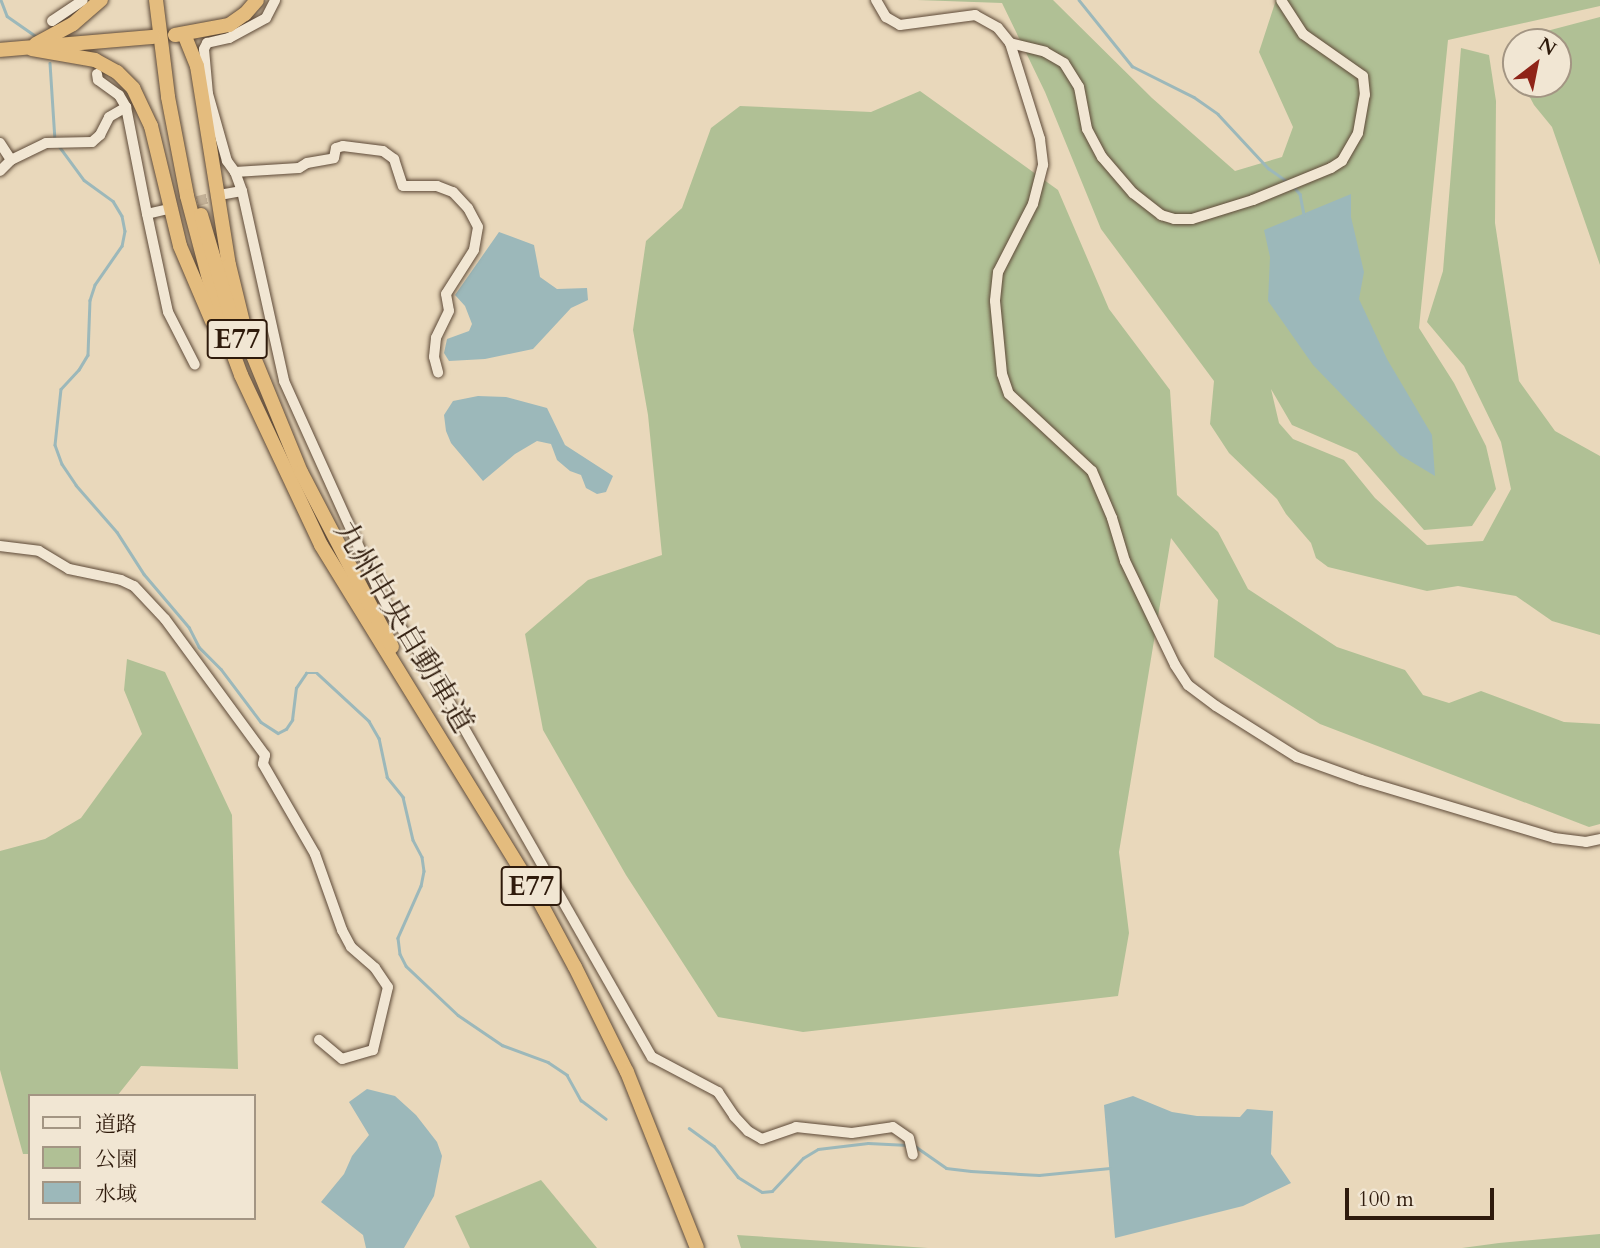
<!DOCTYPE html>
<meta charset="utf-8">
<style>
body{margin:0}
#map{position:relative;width:1600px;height:1248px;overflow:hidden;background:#e9d8bb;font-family:Cardo,"Noto Serif JP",serif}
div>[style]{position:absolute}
.green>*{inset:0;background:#b0c095}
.water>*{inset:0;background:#9cb8ba}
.stream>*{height:2.5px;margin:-1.25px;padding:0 1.25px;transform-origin:1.25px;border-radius:1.25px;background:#9cb8ba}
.minor-tunnel>*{height:10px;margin-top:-5px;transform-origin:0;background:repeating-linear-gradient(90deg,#c4b298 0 10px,transparent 0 15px)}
.roads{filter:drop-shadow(0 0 2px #5e4a38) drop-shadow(0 0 2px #5e4a38)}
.minor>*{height:10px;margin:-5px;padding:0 5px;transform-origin:5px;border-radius:5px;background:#f1e6d3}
.highway>*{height:14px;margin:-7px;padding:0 7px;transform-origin:7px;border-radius:7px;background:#e4bc7e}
span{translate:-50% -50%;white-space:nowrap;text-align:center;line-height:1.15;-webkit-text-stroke:5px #f1e6d3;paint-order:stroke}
.shield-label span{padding:2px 5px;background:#f1e6d3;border:2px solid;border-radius:5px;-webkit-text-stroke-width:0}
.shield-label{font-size:28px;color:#2f1b0c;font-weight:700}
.street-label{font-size:30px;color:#2f1b0c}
.legend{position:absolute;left:28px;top:1094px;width:228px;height:126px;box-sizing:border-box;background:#f1e6d3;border:2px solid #a39583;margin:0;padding:9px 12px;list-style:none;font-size:21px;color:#2f1b0c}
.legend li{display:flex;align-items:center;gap:14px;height:35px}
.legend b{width:35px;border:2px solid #a39583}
.north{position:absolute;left:1502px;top:28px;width:70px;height:70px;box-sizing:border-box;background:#f1e6d3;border:2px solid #a39583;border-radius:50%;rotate:32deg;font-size:19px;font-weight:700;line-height:28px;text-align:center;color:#2f1b0c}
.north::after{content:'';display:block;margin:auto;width:24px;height:32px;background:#8f2418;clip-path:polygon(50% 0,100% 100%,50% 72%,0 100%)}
.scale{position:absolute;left:1345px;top:1188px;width:149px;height:32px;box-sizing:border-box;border:4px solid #2f1b0c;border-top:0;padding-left:9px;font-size:21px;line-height:24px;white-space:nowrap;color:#2f1b0c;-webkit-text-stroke:5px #f1e6d3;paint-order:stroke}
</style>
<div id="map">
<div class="green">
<div style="clip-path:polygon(917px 0,1053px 0,1152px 98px,1235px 171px,1282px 157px,1293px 127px,1259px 52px,1276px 0,1600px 0,1600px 6px,1448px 40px,1419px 328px,1454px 383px,1486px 446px,1496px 489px,1472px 526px,1424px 530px,1357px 453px,1292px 425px,1271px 389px,1279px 423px,1293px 439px,1344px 460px,1375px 498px,1427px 545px,1483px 541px,1511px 489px,1501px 442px,1464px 366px,1427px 322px,1443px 271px,1461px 48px,1489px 55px,1496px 101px,1495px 223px,1519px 381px,1555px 431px,1600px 456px,1600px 635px,1552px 621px,1516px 596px,1458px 586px,1427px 591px,1328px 567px,1316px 558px,1311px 543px,1286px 514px,1277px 499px,1229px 453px,1210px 424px,1214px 381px,1101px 229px,1045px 92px,1002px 3px)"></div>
<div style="clip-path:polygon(1600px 17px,1600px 265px,1552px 127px,1534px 105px,1523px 84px,1558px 84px,1558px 42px,1524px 42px,1524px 37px)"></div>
<div style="clip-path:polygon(920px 91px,1058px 190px,1109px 309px,1170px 390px,1177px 495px,1218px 532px,1248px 589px,1337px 647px,1405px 670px,1423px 695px,1449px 703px,1481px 691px,1564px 722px,1600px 724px,1600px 824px,1589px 827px,1320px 724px,1214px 657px,1218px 600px,1171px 538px,1119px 852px,1129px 933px,1118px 996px,803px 1032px,718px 1017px,626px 875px,543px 730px,525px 634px,588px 580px,662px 555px,648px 415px,633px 330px,646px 241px,682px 208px,711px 128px,740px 106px,871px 112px)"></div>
<div style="clip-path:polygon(127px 659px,165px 672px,232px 815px,238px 1069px,141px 1066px,117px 1096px,30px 1096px,30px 1154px,23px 1154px,0 1070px,0 851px,45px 839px,81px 818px,142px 734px,124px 690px)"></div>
<div style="clip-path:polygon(541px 1180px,597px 1248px,470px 1248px,455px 1216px)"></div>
<div style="clip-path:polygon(1600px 1234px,1600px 1248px,1462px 1248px,1499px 1243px)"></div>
<div style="clip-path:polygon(737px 1235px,928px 1248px,741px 1248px)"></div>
</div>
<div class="water">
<div style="clip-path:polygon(1351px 194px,1351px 217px,1364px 272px,1359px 299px,1387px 359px,1432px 435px,1435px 476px,1400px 455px,1313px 365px,1268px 301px,1270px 257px,1264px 230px)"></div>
<div style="clip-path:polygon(499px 232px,534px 245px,540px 277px,557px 289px,587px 288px,588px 300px,571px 308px,533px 349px,485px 359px,449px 361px,444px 353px,447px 339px,469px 331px,472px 324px,465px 306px,455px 295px)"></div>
<div style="clip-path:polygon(478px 396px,506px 397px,547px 408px,565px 445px,613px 476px,606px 492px,597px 494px,586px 488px,581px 475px,570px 471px,557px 460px,551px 444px,537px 441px,515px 454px,483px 481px,451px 443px,446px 431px,444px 415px,453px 401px)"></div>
<div style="clip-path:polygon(367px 1089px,395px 1096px,416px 1115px,437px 1142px,442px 1156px,434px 1196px,404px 1248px,366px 1248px,363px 1235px,321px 1202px,344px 1174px,352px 1156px,369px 1135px,349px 1102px)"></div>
<div style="clip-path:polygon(1133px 1096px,1172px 1112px,1197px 1116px,1240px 1117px,1247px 1109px,1273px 1111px,1271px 1154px,1291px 1183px,1243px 1206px,1115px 1238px,1104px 1105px)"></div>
</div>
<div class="stream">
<div style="left:1px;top:0;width:17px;rotate:69deg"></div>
<div style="left:7px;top:16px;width:38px;rotate:35deg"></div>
<div style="left:1079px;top:0;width:85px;rotate:51.2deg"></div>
<div style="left:1132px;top:66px;width:69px;rotate:26.6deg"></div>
<div style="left:1194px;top:97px;width:29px;rotate:35deg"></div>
<div style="left:1218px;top:114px;width:74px;rotate:47.2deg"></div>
<div style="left:1268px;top:168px;width:24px;rotate:35deg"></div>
<div style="left:50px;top:63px;width:77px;rotate:86.3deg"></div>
<div style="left:59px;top:146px;width:42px;rotate:53.7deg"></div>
<div style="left:84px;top:180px;width:36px;rotate:36deg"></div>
<div style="left:113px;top:201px;width:17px;rotate:59deg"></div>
<div style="left:122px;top:216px;width:15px;rotate:79deg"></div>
<div style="left:125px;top:231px;width:15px;rotate:101deg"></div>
<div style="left:122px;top:246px;width:47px;rotate:124.7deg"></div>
<div style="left:95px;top:285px;width:16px;rotate:108deg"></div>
<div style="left:90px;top:300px;width:55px;rotate:92.1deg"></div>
<div style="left:88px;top:355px;width:17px;rotate:121deg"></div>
<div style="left:79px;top:370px;width:26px;rotate:133deg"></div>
<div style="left:61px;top:389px;width:56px;rotate:96.1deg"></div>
<div style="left:55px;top:445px;width:20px;rotate:70deg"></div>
<div style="left:62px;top:464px;width:25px;rotate:56deg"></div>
<div style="left:76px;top:485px;width:62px;rotate:48.9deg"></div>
<div style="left:117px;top:532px;width:50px;rotate:57.3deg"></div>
<div style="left:144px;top:574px;width:70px;rotate:49.7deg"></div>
<div style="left:189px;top:627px;width:22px;rotate:63deg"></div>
<div style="left:199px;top:647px;width:31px;rotate:45deg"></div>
<div style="left:221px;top:669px;width:66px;rotate:53deg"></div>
<div style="left:261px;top:722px;width:20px;rotate:33deg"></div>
<div style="left:278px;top:733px;width:9px;rotate:-27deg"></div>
<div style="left:286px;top:729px;width:11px;rotate:-56deg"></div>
<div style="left:292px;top:720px;width:32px;rotate:-83deg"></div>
<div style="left:296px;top:688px;width:18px;rotate:-56deg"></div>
<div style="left:306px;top:673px;width:11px"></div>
<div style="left:317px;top:673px;width:71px;rotate:42.7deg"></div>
<div style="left:369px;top:721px;width:20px;rotate:60deg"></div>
<div style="left:379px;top:738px;width:40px;rotate:78deg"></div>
<div style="left:387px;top:777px;width:26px;rotate:51deg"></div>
<div style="left:403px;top:797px;width:44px;rotate:76.9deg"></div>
<div style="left:413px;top:840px;width:19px;rotate:62deg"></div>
<div style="left:422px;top:857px;width:14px;rotate:82deg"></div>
<div style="left:424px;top:871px;width:15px;rotate:101deg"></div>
<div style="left:421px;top:886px;width:57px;rotate:113.9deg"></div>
<div style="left:398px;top:938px;width:16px;rotate:83deg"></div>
<div style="left:400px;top:954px;width:13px;rotate:63deg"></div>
<div style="left:406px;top:966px;width:71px;rotate:43.3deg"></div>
<div style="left:458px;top:1015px;width:53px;rotate:34.3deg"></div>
<div style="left:502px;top:1045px;width:49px;rotate:20.3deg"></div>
<div style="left:548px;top:1062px;width:23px;rotate:34deg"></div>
<div style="left:567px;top:1075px;width:29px;rotate:61deg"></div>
<div style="left:581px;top:1100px;width:31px;rotate:37deg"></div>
<div style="left:1293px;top:186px;width:11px;rotate:49deg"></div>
<div style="left:1300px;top:194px;width:21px;rotate:79deg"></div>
<div style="left:689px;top:1128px;width:31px;rotate:36deg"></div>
<div style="left:714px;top:1146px;width:39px;rotate:52deg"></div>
<div style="left:738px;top:1177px;width:28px;rotate:32deg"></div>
<div style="left:762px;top:1192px;width:10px;rotate:-6deg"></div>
<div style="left:772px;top:1191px;width:45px;rotate:-46.8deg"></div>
<div style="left:803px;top:1158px;width:17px;rotate:-31deg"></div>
<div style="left:818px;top:1149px;width:50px;rotate:-6.8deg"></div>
<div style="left:868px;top:1143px;width:40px;rotate:2.9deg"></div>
<div style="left:915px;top:1146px;width:38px;rotate:35deg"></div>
<div style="left:946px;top:1168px;width:25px;rotate:7deg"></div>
<div style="left:971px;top:1171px;width:68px;rotate:3.4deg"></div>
<div style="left:1039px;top:1175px;width:71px;rotate:-5.6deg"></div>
</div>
<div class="minor-tunnel">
<div style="left:168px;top:209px;width:55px;rotate:-14.8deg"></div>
</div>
<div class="roads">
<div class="minor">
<div style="left:876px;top:0;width:20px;rotate:60deg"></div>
<div style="left:886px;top:17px;width:16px;rotate:30deg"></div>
<div style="left:900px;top:25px;width:76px;rotate:-7.6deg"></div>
<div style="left:975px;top:15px;width:26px;rotate:29deg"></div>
<div style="left:998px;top:28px;width:19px;rotate:51deg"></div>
<div style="left:1010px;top:43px;width:101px;rotate:72.6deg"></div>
<div style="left:1040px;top:139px;width:26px;rotate:83deg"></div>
<div style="left:1043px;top:165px;width:40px;rotate:104.4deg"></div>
<div style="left:1033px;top:204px;width:76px;rotate:117.2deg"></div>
<div style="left:998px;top:272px;width:29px;rotate:96deg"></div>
<div style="left:995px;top:301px;width:73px;rotate:84.5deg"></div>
<div style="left:1002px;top:374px;width:21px;rotate:71deg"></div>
<div style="left:1009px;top:394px;width:113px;rotate:42.9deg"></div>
<div style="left:1092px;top:471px;width:51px;rotate:66.9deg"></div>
<div style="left:1112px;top:518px;width:45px;rotate:73.2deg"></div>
<div style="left:1125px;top:561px;width:115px;rotate:64.3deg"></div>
<div style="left:1175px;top:665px;width:24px;rotate:57deg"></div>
<div style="left:1188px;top:685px;width:35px;rotate:37deg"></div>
<div style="left:1216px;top:706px;width:96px;rotate:32.2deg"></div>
<div style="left:1297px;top:757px;width:68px;rotate:19.8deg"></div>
<div style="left:1361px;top:780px;width:202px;rotate:16.7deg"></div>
<div style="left:1554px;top:838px;width:32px;rotate:7deg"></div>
<div style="left:1586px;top:842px;width:14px;rotate:-12deg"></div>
<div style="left:52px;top:21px;width:37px;rotate:-34deg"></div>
<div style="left:1010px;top:43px;width:36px;rotate:14deg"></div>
<div style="left:1045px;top:52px;width:22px;rotate:30deg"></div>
<div style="left:1064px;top:63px;width:28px;rotate:58deg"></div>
<div style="left:1079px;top:87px;width:43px;rotate:79.2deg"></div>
<div style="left:1087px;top:129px;width:32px;rotate:62deg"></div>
<div style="left:1102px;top:157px;width:48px;rotate:49.3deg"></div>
<div style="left:1133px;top:193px;width:36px;rotate:38deg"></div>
<div style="left:1161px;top:215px;width:14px;rotate:17deg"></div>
<div style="left:1174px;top:219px;width:18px"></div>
<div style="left:1192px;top:219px;width:64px;rotate:-17.3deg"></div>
<div style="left:1253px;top:200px;width:84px;rotate:-22.3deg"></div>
<div style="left:1331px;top:168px;width:13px;rotate:-32deg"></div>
<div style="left:1342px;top:161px;width:32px;rotate:-60deg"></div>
<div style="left:1358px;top:133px;width:39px;rotate:-80deg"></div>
<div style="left:1365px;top:95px;width:19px;rotate:-96deg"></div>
<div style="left:1363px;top:76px;width:73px;rotate:-145deg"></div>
<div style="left:1303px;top:34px;width:40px;rotate:-122.9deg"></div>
<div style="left:97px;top:74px;width:6px;rotate:81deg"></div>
<div style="left:98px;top:80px;width:26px;rotate:36deg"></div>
<div style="left:119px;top:95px;width:14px;rotate:60deg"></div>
<div style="left:126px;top:107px;width:109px;rotate:78.9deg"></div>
<div style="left:0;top:143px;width:20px;rotate:57deg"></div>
<div style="left:0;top:171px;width:16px;rotate:-45deg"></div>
<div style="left:11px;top:160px;width:39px;rotate:-26deg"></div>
<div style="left:46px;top:143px;width:46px;rotate:-1.2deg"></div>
<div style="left:92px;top:142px;width:11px;rotate:-41deg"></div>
<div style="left:100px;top:135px;width:20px;rotate:-63deg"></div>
<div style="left:109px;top:117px;width:20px;rotate:-30deg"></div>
<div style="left:235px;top:172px;width:14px;rotate:-126deg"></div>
<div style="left:227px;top:161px;width:70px;rotate:-105.8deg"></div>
<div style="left:208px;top:94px;width:45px;rotate:-95.1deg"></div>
<div style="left:204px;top:49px;width:7px;rotate:-63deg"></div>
<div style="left:207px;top:43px;width:23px;rotate:-13deg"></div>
<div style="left:229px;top:38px;width:42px;rotate:-28.4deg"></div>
<div style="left:266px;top:18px;width:20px;rotate:-63deg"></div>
<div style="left:242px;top:191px;width:195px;rotate:77.5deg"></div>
<div style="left:284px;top:381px;width:224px;rotate:65.7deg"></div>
<div style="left:376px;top:585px;width:36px;rotate:62deg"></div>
<div style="left:393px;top:617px;width:57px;rotate:53.5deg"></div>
<div style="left:427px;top:663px;width:454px;rotate:60.3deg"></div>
<div style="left:652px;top:1057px;width:75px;rotate:27.9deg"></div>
<div style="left:718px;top:1092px;width:29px;rotate:56deg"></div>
<div style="left:734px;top:1116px;width:21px;rotate:47deg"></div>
<div style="left:748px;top:1131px;width:16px;rotate:30deg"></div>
<div style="left:762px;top:1139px;width:36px;rotate:-19deg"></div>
<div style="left:796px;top:1127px;width:56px;rotate:6.1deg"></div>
<div style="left:852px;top:1133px;width:41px;rotate:-8.3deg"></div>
<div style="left:893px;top:1127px;width:19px;rotate:35deg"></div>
<div style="left:909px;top:1138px;width:17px;rotate:77deg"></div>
<div style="left:225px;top:194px;width:17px;rotate:-10deg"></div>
<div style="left:242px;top:191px;width:20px;rotate:-110deg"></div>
<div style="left:235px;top:172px;width:64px;rotate:-3.6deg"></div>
<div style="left:299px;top:168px;width:9px;rotate:-32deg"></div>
<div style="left:307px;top:163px;width:27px;rotate:-10deg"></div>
<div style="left:334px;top:158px;width:10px;rotate:-79deg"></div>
<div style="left:336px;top:148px;width:7px;rotate:-16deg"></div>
<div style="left:343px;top:146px;width:40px;rotate:7.1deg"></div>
<div style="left:383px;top:151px;width:14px;rotate:36deg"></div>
<div style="left:394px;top:159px;width:28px;rotate:72deg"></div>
<div style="left:403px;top:186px;width:34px"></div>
<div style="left:437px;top:186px;width:17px;rotate:21deg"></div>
<div style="left:453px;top:192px;width:22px;rotate:47deg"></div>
<div style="left:468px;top:208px;width:21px;rotate:62deg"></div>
<div style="left:478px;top:227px;width:23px;rotate:100deg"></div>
<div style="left:474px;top:250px;width:52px;rotate:122.5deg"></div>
<div style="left:446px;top:294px;width:17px;rotate:80deg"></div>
<div style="left:449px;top:311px;width:30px;rotate:116deg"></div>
<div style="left:436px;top:338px;width:19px;rotate:96deg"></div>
<div style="left:434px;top:357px;width:16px;rotate:75deg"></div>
<div style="left:164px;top:210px;width:17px;rotate:167deg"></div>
<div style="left:147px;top:214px;width:100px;rotate:77.9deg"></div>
<div style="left:168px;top:312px;width:59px;rotate:63deg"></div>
<div style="left:0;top:546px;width:39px;rotate:7deg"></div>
<div style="left:39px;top:551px;width:35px;rotate:31deg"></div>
<div style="left:69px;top:569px;width:53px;rotate:11.9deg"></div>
<div style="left:121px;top:580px;width:14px;rotate:25deg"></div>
<div style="left:134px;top:586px;width:45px;rotate:46.8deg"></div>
<div style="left:165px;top:619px;width:169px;rotate:53.7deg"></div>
<div style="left:265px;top:755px;width:9px;rotate:103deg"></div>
<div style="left:263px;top:764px;width:104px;rotate:60deg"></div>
<div style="left:315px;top:854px;width:81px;rotate:70.4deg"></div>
<div style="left:342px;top:930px;width:19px;rotate:62deg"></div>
<div style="left:351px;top:947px;width:32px;rotate:41deg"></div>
<div style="left:375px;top:968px;width:23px;rotate:56deg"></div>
<div style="left:388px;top:987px;width:65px;rotate:103.4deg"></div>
<div style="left:373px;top:1050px;width:32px;rotate:164deg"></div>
<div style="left:342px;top:1059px;width:30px;rotate:-140deg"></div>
</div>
<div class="highway">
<div style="left:156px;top:0;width:98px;rotate:82.9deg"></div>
<div style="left:168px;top:97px;width:101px;rotate:79.1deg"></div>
<div style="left:187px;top:196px;width:121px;rotate:75.2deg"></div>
<div style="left:218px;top:313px;width:66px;rotate:69.6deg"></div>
<div style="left:241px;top:375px;width:188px;rotate:64.8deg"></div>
<div style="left:321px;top:545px;width:406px;rotate:58.4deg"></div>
<div style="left:534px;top:891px;width:86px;rotate:61.7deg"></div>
<div style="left:575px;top:967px;width:117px;rotate:63.7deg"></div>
<div style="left:627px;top:1072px;width:189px;rotate:68.3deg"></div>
<div style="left:184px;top:34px;width:35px;rotate:68deg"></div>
<div style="left:197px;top:66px;width:202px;rotate:80.9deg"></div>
<div style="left:229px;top:265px;width:80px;rotate:76.3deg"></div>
<div style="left:248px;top:343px;width:139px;rotate:67.7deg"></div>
<div style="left:301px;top:472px;width:197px;rotate:62.5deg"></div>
<div style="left:175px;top:35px;width:55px;rotate:-10.5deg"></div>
<div style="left:229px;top:25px;width:19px;rotate:-35deg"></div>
<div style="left:245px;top:14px;width:18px;rotate:-49deg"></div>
<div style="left:36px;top:44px;width:42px;rotate:-28.4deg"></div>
<div style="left:73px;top:24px;width:37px;rotate:-41deg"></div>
<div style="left:32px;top:49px;width:64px;rotate:9.9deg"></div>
<div style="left:95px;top:60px;width:25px;rotate:29deg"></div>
<div style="left:117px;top:72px;width:23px;rotate:45deg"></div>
<div style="left:133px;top:88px;width:42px;rotate:64.7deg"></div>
<div style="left:151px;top:126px;width:123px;rotate:76.4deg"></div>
<div style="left:180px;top:246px;width:82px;rotate:66.9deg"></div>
<div style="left:0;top:50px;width:154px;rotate:-4.9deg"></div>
<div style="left:201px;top:215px;width:134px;rotate:73.5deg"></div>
</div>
</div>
<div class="shield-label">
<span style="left:237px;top:339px">E77</span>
<span style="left:531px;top:886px">E77</span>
</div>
<div class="street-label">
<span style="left:403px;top:627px;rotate:59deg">九州中央自動車道</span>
</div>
<ul class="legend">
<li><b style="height:9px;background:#f1e6d3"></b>道路</li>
<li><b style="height:19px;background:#b0c095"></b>公園</li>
<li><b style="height:19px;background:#9cb8ba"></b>水域</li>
</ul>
<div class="north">N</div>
<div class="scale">100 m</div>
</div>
